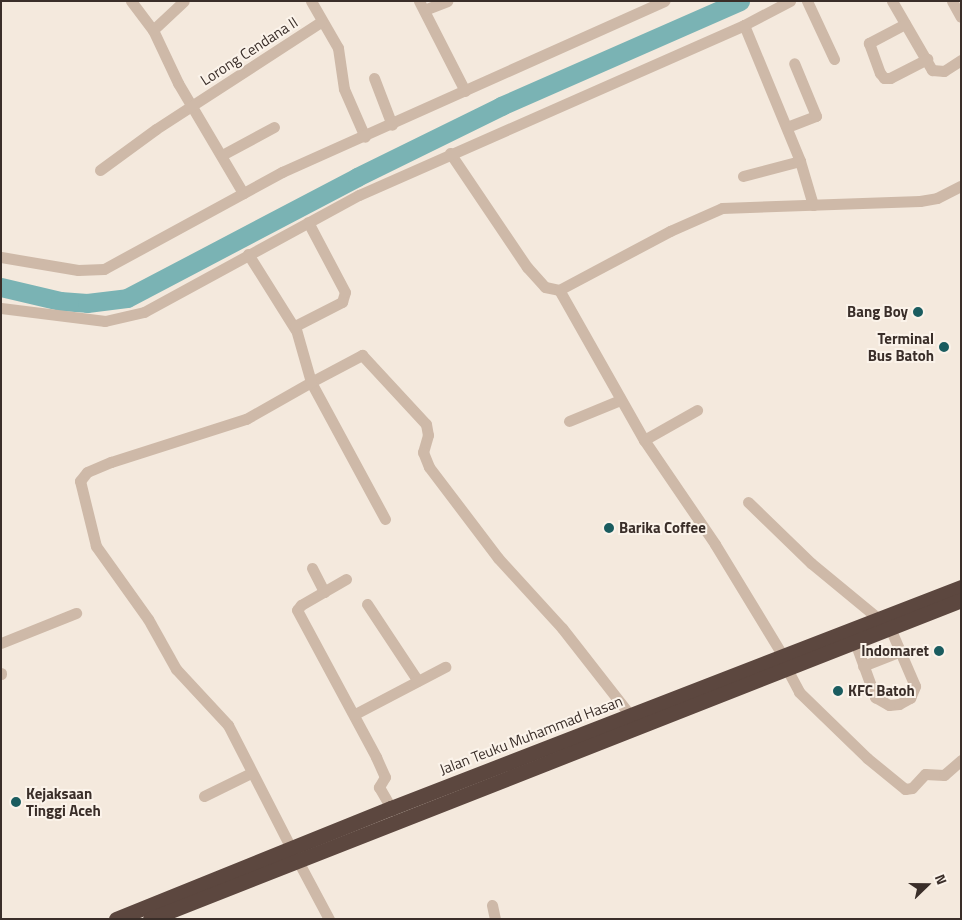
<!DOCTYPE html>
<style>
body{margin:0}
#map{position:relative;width:962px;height:920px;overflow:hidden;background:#f4e9dd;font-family:"Titillium Web",sans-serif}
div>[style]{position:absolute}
.river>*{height:19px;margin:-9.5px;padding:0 9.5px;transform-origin:9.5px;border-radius:9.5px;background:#7ab3b4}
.minor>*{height:11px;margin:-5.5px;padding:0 5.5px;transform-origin:5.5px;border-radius:5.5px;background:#ceb9a8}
.highway>*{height:15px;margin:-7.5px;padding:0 7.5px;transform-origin:7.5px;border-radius:7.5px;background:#5c473f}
.dots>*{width:14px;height:14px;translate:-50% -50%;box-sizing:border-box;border:2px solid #fbf3ea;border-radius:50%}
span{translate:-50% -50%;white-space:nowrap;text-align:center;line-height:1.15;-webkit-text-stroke:4px #fbf3ea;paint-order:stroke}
.street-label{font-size:15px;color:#3a2e29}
.poi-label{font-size:15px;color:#3a2e29;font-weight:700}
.right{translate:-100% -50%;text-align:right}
.left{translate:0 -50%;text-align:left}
.frame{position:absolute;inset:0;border:2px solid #3a2e29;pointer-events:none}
.north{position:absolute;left:902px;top:860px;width:50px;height:50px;-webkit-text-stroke:4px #fbf3ea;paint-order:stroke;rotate:68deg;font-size:14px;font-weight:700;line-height:20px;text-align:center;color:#3a2e29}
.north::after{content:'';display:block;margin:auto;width:18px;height:22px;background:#3a2e29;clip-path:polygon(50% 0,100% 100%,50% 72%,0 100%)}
</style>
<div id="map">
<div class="river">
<div style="left:1px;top:287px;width:61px;rotate:13.3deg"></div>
<div style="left:60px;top:301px;width:27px;rotate:4deg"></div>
<div style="left:87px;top:303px;width:40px;rotate:-7.1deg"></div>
<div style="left:127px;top:298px;width:260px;rotate:-27.7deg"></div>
<div style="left:357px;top:177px;width:161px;rotate:-26.2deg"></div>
<div style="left:501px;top:106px;width:261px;rotate:-23.7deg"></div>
</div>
<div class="minor">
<div style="left:131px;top:1px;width:36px;rotate:53deg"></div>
<div style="left:153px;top:30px;width:59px;rotate:64.7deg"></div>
<div style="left:178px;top:83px;width:128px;rotate:59.4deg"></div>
<div style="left:311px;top:1px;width:54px;rotate:60.1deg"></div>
<div style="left:338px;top:48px;width:41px;rotate:81.7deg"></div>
<div style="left:344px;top:89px;width:52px;rotate:66.4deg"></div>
<div style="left:419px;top:1px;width:101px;rotate:62.9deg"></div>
<div style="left:807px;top:1px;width:64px;rotate:65deg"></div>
<div style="left:892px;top:1px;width:80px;rotate:59.9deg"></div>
<div style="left:932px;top:70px;width:12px;rotate:5deg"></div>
<div style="left:944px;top:71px;width:20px;rotate:-33deg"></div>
<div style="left:952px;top:1px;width:18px;rotate:61deg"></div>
<div style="left:424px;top:10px;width:25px;rotate:-21deg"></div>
<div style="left:905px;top:24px;width:41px;rotate:152.2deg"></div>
<div style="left:869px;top:43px;width:32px;rotate:70deg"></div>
<div style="left:880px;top:73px;width:6px;rotate:51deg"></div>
<div style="left:884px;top:78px;width:6px"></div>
<div style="left:890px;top:78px;width:42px;rotate:-27.2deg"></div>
<div style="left:744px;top:25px;width:147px;rotate:67.6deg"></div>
<div style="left:800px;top:161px;width:46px;rotate:73.5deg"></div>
<div style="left:153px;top:30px;width:42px;rotate:-43.1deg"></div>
<div style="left:374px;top:78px;width:50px;rotate:69deg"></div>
<div style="left:787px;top:127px;width:31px;rotate:-21deg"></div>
<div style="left:816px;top:116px;width:57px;rotate:-112.5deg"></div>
<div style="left:450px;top:153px;width:138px;rotate:56deg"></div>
<div style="left:527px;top:267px;width:27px;rotate:48deg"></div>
<div style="left:545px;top:287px;width:14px;rotate:12deg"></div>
<div style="left:222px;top:155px;width:59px;rotate:-28.3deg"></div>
<div style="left:100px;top:170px;width:69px;rotate:-36.2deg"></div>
<div style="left:156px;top:129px;width:197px;rotate:-33deg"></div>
<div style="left:743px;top:176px;width:59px;rotate:-14.7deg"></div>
<div style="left:248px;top:254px;width:89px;rotate:57.9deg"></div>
<div style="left:1px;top:257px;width:78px;rotate:9.6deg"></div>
<div style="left:78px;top:270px;width:26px;rotate:-2deg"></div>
<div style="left:104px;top:269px;width:203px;rotate:-28.6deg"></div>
<div style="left:282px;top:172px;width:419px;rotate:-24.1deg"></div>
<div style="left:1px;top:308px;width:105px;rotate:7.1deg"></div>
<div style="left:105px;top:321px;width:40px;rotate:-13deg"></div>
<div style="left:144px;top:312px;width:245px;rotate:-28.6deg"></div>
<div style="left:359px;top:195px;width:421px;rotate:-23.8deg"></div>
<div style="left:744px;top:25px;width:52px;rotate:-27.6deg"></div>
<div style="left:569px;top:421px;width:55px;rotate:-22.4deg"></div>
<div style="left:644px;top:440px;width:61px;rotate:-29.5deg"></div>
<div style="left:748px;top:502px;width:88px;rotate:44.1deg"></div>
<div style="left:811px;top:563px;width:88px;rotate:39.5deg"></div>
<div style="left:385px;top:519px;width:156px;rotate:-118.4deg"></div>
<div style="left:311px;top:382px;width:58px;rotate:-27.9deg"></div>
<div style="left:362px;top:355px;width:94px;rotate:47.2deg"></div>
<div style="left:426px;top:424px;width:11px;rotate:80deg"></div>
<div style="left:428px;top:435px;width:18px;rotate:106deg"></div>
<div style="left:423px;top:452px;width:16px;rotate:68deg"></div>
<div style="left:429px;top:467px;width:114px;rotate:52.8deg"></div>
<div style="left:498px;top:558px;width:95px;rotate:47.6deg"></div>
<div style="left:562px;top:628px;width:110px;rotate:52deg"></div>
<div style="left:312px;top:568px;width:27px;rotate:63deg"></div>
<div style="left:346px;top:579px;width:52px;rotate:150deg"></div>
<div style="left:301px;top:605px;width:6px;rotate:129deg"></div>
<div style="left:297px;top:610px;width:167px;rotate:61.7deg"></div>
<div style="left:376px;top:757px;width:22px;rotate:66deg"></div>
<div style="left:385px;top:777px;width:12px;rotate:121deg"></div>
<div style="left:379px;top:787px;width:24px;rotate:60deg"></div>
<div style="left:367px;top:604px;width:92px;rotate:56.5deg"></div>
<div style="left:855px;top:642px;width:59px;rotate:70deg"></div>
<div style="left:875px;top:697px;width:16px;rotate:30deg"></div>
<div style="left:889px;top:705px;width:10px;rotate:-6deg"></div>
<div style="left:899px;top:704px;width:13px;rotate:-29deg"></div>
<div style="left:910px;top:698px;width:13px;rotate:-67deg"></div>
<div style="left:915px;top:686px;width:63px;rotate:-113.3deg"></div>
<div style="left:1px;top:643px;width:81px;rotate:-21.8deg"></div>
<div style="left:783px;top:656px;width:131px;rotate:-121.3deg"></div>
<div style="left:715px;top:544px;width:126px;rotate:-124.3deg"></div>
<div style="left:644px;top:440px;width:172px;rotate:-119.5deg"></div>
<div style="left:559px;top:290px;width:126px;rotate:-28deg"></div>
<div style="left:670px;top:231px;width:57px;rotate:-23.9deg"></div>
<div style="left:722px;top:208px;width:198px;rotate:-2deg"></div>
<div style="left:920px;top:201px;width:17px;rotate:-10deg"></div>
<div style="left:937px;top:198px;width:27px;rotate:-27deg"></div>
<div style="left:863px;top:666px;width:41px;rotate:-21.5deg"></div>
<div style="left:787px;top:669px;width:26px;rotate:62deg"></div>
<div style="left:799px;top:692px;width:95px;rotate:44.1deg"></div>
<div style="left:867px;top:758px;width:49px;rotate:39.2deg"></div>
<div style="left:905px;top:789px;width:7px;rotate:-8deg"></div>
<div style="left:912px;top:788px;width:19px;rotate:-47deg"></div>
<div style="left:925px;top:774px;width:19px;rotate:3deg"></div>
<div style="left:944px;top:775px;width:23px;rotate:-41deg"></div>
<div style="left:1px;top:673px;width:1px;rotate:90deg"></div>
<div style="left:355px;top:714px;width:102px;rotate:-27.6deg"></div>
<div style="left:204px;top:796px;width:52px;rotate:-26.1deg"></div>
<div style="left:291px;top:848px;width:138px;rotate:-117.1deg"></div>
<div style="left:228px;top:725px;width:76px;rotate:-132.9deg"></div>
<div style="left:176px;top:669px;width:57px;rotate:-119.2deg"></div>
<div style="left:148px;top:619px;width:90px;rotate:-125.5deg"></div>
<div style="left:96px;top:546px;width:67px;rotate:-103.8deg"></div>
<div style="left:80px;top:481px;width:11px;rotate:-52deg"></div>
<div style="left:87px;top:472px;width:26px;rotate:-23deg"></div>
<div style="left:111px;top:462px;width:142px;rotate:-17.7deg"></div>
<div style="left:246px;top:419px;width:75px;rotate:-29.6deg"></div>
<div style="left:311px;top:382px;width:58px;rotate:-105.9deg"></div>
<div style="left:295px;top:326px;width:53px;rotate:-27.1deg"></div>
<div style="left:342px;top:302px;width:10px;rotate:-73deg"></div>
<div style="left:345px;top:292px;width:79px;rotate:-117.9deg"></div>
<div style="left:298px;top:861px;width:66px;rotate:61.9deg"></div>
<div style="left:492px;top:905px;width:14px;rotate:78deg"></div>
</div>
<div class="highway">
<div style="left:116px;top:919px;width:297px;rotate:-22deg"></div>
<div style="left:391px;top:808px;width:611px;rotate:-21.19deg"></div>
<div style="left:150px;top:919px;width:871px;rotate:-21.47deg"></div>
</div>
<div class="dots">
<div style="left:918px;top:312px;background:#1a5c5f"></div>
<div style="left:944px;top:347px;background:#1a5c5f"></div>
<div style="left:609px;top:528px;background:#1a5c5f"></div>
<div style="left:939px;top:651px;background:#1a5c5f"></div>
<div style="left:838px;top:691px;background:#1a5c5f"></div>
<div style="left:16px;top:802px;background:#1a5c5f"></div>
</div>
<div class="street-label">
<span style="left:249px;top:51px;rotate:-33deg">Lorong Cendana II</span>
<span style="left:531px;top:735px;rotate:-21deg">Jalan Teuku Muhammad Hasan</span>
</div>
<div class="poi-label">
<span class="right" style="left:908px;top:312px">Bang Boy</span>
<span class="right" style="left:934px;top:347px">Terminal<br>Bus Batoh</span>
<span class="left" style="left:619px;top:528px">Barika Coffee</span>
<span class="right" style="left:929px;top:651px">Indomaret</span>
<span class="left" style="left:848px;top:691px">KFC Batoh</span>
<span class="left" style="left:26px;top:802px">Kejaksaan<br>Tinggi Aceh</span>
</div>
<div class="frame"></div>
<div class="north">N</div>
</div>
